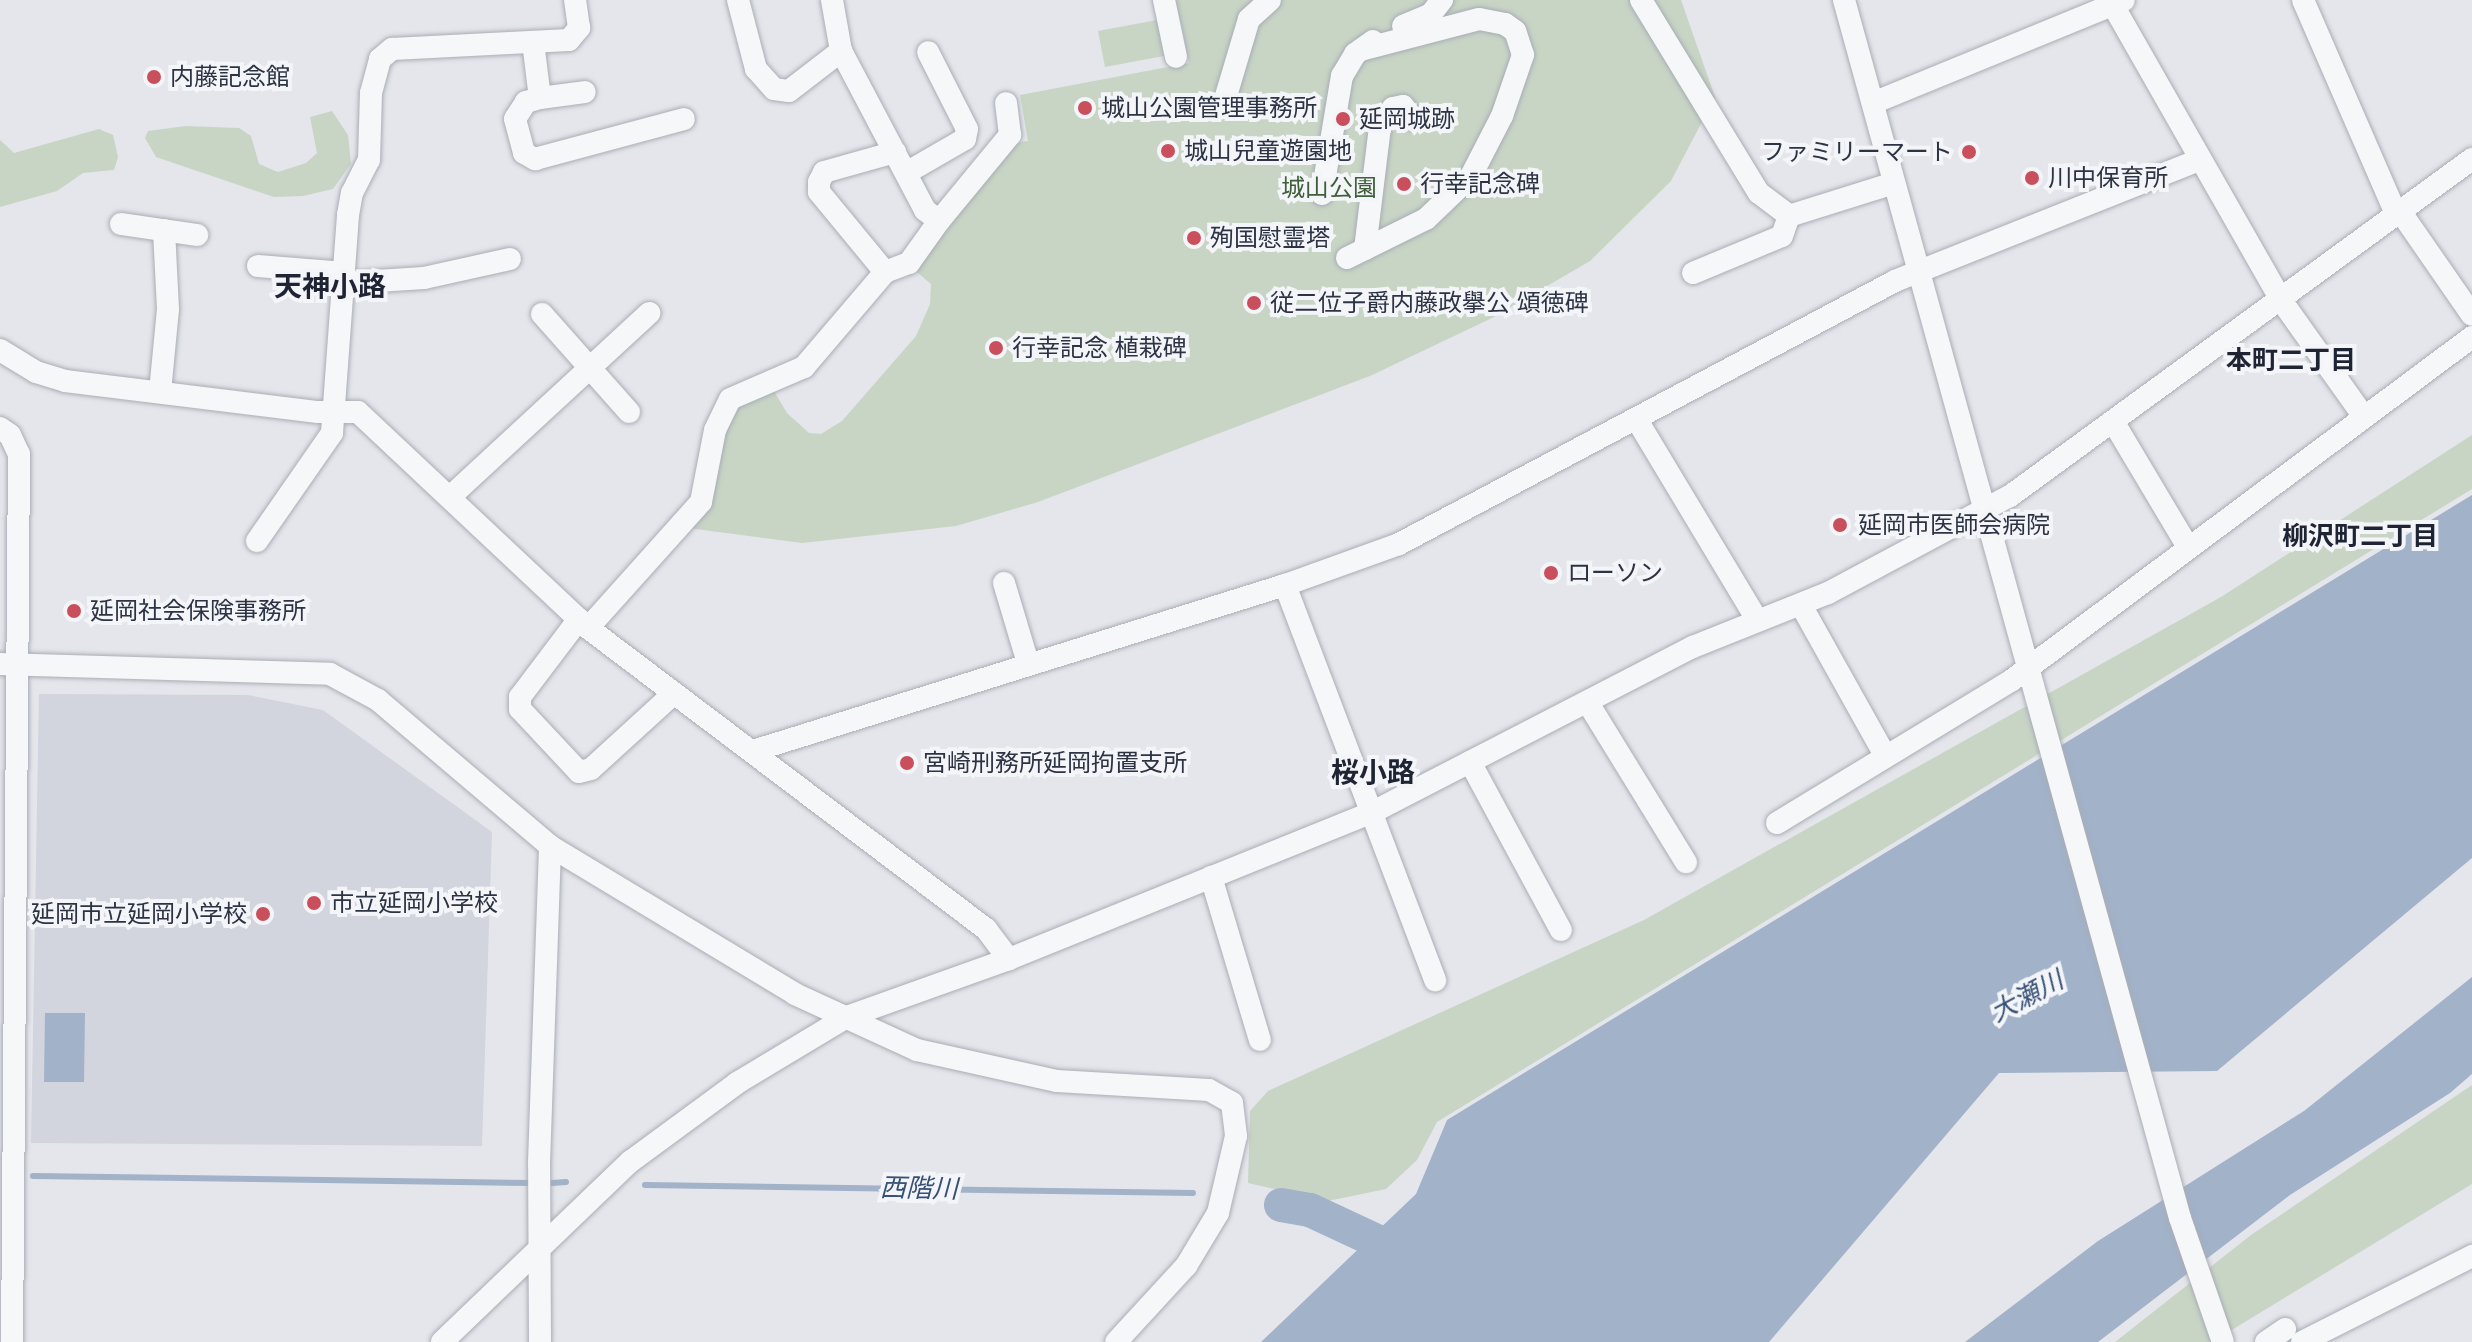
<!DOCTYPE html>
<meta charset="utf-8">
<style>
body{margin:0}
#map{position:relative;width:2472px;height:1342px;overflow:hidden;background:#e4e6eb;font-family:Helvetica,"Noto Sans JP",sans-serif}
div>[style]{position:absolute}
.built>*{inset:0;background:#d2d5dd}
.green>*{inset:0;background:#c8d5c5}
.water>*{inset:0;background:#a1b2c9}
.stream>*{height:6px;margin:-3px;padding:0 3px;transform-origin:3px;border-radius:3px;background:#a1b2c9}
.river>*{height:34px;margin:-17px;padding:0 17px;transform-origin:17px;border-radius:17px;background:#a1b2c9}
.roads{filter:drop-shadow(0 0 2px #a9adb5) drop-shadow(0 0 2px #a9adb5)}
.minor>*{height:22px;margin:-11px;padding:0 11px;transform-origin:11px;border-radius:11px;background:#f6f7f9}
.dots>*{width:22px;height:22px;translate:-50% -50%;box-sizing:border-box;border:4px solid #f3f5f8;border-radius:50%}
span{translate:-50% -50%;white-space:nowrap;text-align:center;line-height:1.15;-webkit-text-stroke:8px #f3f5f8;paint-order:stroke}
.poi-label{font-size:24px;color:#2c3343}
.left{translate:0 -50%;text-align:left}
.right{translate:-100% -50%;text-align:right}
.park-label{font-size:24px;color:#3f5e3a}
.neighbourhood-label{font-size:26px;color:#1e2434;font-weight:700}
.water-label{font-size:26px;color:#375075;font-style:italic}
.quarter-label{font-size:28px;color:#1e2434;font-weight:700}
</style>
<div id="map">
<div class="built">
<div style="clip-path:polygon(39px 694px,248px 695px,323px 710px,492px 832px,482px 1146px,31px 1143px)"></div>
</div>
<div class="green">
<div style="clip-path:polygon(1176px 0,1681px 0,1715px 97px,1671px 181px,1590px 261px,1492px 318px,1370px 376px,1038px 502px,956px 526px,802px 543px,688px 528px,726px 411px,772px 388px,787px 413px,809px 433px,821px 434px,842px 421px,916px 336px,930px 304px,931px 284px,913px 269px,1010px 144px,1028px 141px,1020px 95px,1189px 63px)"></div>
<div style="clip-path:polygon(1157px 20px,1164px 56px,1105px 67px,1098px 31px)"></div>
<div style="clip-path:polygon(332px 111px,348px 135px,351px 164px,333px 189px,303px 196px,274px 197px,156px 157px,145px 138px,148px 131px,186px 126px,239px 128px,251px 136px,259px 164px,278px 172px,306px 163px,317px 153px,310px 117px)"></div>
<div style="clip-path:polygon(99px 129px,113px 135px,118px 157px,114px 170px,83px 173px,57px 191px,0 207px,0 140px,14px 153px)"></div>
<div style="clip-path:polygon(2472px 435px,2472px 489px,1437px 1122px,1417px 1160px,1386px 1189px,1328px 1201px,1248px 1183px,1250px 1111px,1268px 1091px,1644px 920px,2221px 597px)"></div>
<div style="clip-path:polygon(2472px 1085px,2472px 1184px,2212px 1342px,2115px 1342px,2251px 1235px)"></div>
</div>
<div class="water">
<div style="clip-path:polygon(2472px 495px,2472px 858px,2217px 1071px,1999px 1073px,1769px 1342px,1261px 1342px,1416px 1194px,1447px 1120px)"></div>
<div style="clip-path:polygon(2472px 977px,2472px 1074px,2450px 1093px,2290px 1195px,2098px 1342px,1965px 1342px,2098px 1241px,2304px 1111px)"></div>
<div style="clip-path:polygon(45px 1013px,85px 1013px,84px 1082px,44px 1082px)"></div>
</div>
<div class="stream">
<div style="left:33px;top:1176px;width:501px;rotate:0.8deg"></div>
<div style="left:552px;top:1183px;width:14px;rotate:-4deg"></div>
<div style="left:645px;top:1185px;width:548px;rotate:0.84deg"></div>
</div>
<div class="river">
<div style="left:1281px;top:1205px;width:29px;rotate:10deg"></div>
<div style="left:1310px;top:1210px;width:114px;rotate:25deg"></div>
</div>
<div class="roads">
<div class="minor">
<div style="left:738px;top:0;width:71px;rotate:75.4deg"></div>
<div style="left:756px;top:69px;width:27px;rotate:48deg"></div>
<div style="left:774px;top:89px;width:15px;rotate:8deg"></div>
<div style="left:789px;top:91px;width:66px;rotate:-37.6deg"></div>
<div style="left:1164px;top:0;width:58px;rotate:78.1deg"></div>
<div style="left:1641px;top:0;width:226px;rotate:58.6deg"></div>
<div style="left:1759px;top:193px;width:38px;rotate:37deg"></div>
<div style="left:1789px;top:216px;width:110px;rotate:-17.4deg"></div>
<div style="left:1844px;top:0;width:1263px;rotate:74.58deg"></div>
<div style="left:2180px;top:1218px;width:131px;rotate:70.9deg"></div>
<div style="left:2110px;top:0;width:345px;rotate:60.3deg"></div>
<div style="left:2281px;top:300px;width:143px;rotate:54.6deg"></div>
<div style="left:2303px;top:0;width:233px;rotate:66.5deg"></div>
<div style="left:1403px;top:26px;width:30px;rotate:-23deg"></div>
<div style="left:1431px;top:14px;width:18px;rotate:-52deg"></div>
<div style="left:533px;top:42px;width:56px;rotate:82.9deg"></div>
<div style="left:540px;top:98px;width:15px;rotate:164deg"></div>
<div style="left:526px;top:102px;width:20px;rotate:123deg"></div>
<div style="left:515px;top:119px;width:35px;rotate:75deg"></div>
<div style="left:524px;top:153px;width:13px;rotate:29deg"></div>
<div style="left:535px;top:159px;width:154px;rotate:-15deg"></div>
<div style="left:1226px;top:96px;width:80px;rotate:-73.4deg"></div>
<div style="left:1249px;top:19px;width:28px;rotate:-42deg"></div>
<div style="left:540px;top:98px;width:45px;rotate:-7.6deg"></div>
<div style="left:1873px;top:103px;width:271px;rotate:-22.3deg"></div>
<div style="left:906px;top:173px;width:68px;rotate:-30deg"></div>
<div style="left:965px;top:139px;width:10px;rotate:-79deg"></div>
<div style="left:967px;top:129px;width:86px;rotate:-116.9deg"></div>
<div style="left:1322px;top:194px;width:120px;rotate:-80.4deg"></div>
<div style="left:1342px;top:76px;width:26px;rotate:-59deg"></div>
<div style="left:1355px;top:54px;width:22px;rotate:-36deg"></div>
<div style="left:2400px;top:211px;width:126px;rotate:55.3deg"></div>
<div style="left:939px;top:221px;width:112px;rotate:-50.5deg"></div>
<div style="left:1010px;top:135px;width:32px;rotate:-97deg"></div>
<div style="left:121px;top:224px;width:77px;rotate:8.2deg"></div>
<div style="left:1365px;top:249px;width:124px;rotate:-83deg"></div>
<div style="left:1380px;top:126px;width:22px;rotate:-54deg"></div>
<div style="left:1393px;top:108px;width:10px;rotate:-11deg"></div>
<div style="left:1403px;top:106px;width:16px;rotate:52deg"></div>
<div style="left:1347px;top:258px;width:88px;rotate:-26.3deg"></div>
<div style="left:1426px;top:219px;width:62px;rotate:-43.7deg"></div>
<div style="left:1471px;top:176px;width:68px;rotate:-62.7deg"></div>
<div style="left:1502px;top:116px;width:65px;rotate:-71deg"></div>
<div style="left:1523px;top:55px;width:25px;rotate:-108deg"></div>
<div style="left:1515px;top:31px;width:12px;rotate:-145deg"></div>
<div style="left:1505px;top:24px;width:26px;rotate:-169deg"></div>
<div style="left:1479px;top:19px;width:122px;rotate:165.3deg"></div>
<div style="left:258px;top:266px;width:87px;rotate:4.6deg"></div>
<div style="left:885px;top:272px;width:104px;rotate:-129.5deg"></div>
<div style="left:819px;top:192px;width:10px;rotate:-90deg"></div>
<div style="left:819px;top:182px;width:11px;rotate:-63deg"></div>
<div style="left:824px;top:172px;width:74px;rotate:-15.7deg"></div>
<div style="left:1693px;top:273px;width:96px;rotate:-22.6deg"></div>
<div style="left:1782px;top:236px;width:21px;rotate:-71deg"></div>
<div style="left:345px;top:283px;width:79px;rotate:-3.6deg"></div>
<div style="left:424px;top:278px;width:88px;rotate:-12.5deg"></div>
<div style="left:542px;top:314px;width:131px;rotate:48.4deg"></div>
<div style="left:0;top:350px;width:42px;rotate:31.4deg"></div>
<div style="left:36px;top:372px;width:30px;rotate:17deg"></div>
<div style="left:65px;top:381px;width:255px;rotate:7deg"></div>
<div style="left:318px;top:412px;width:40px"></div>
<div style="left:358px;top:412px;width:316px;rotate:43.2deg"></div>
<div style="left:588px;top:628px;width:499px;rotate:37.1deg"></div>
<div style="left:986px;top:929px;width:38px;rotate:53deg"></div>
<div style="left:160px;top:392px;width:83px;rotate:-84.5deg"></div>
<div style="left:168px;top:309px;width:79px;rotate:-92.9deg"></div>
<div style="left:1637px;top:420px;width:233px;rotate:59deg"></div>
<div style="left:2114px;top:423px;width:144px;rotate:59.2deg"></div>
<div style="left:0;top:428px;width:12px;rotate:35deg"></div>
<div style="left:10px;top:435px;width:21px;rotate:65deg"></div>
<div style="left:19px;top:454px;width:888px;rotate:90.45deg"></div>
<div style="left:451px;top:496px;width:270px;rotate:-42.7deg"></div>
<div style="left:257px;top:541px;width:131px;rotate:-55.2deg"></div>
<div style="left:332px;top:433px;width:219px;rotate:-85.8deg"></div>
<div style="left:348px;top:215px;width:22px;rotate:-80deg"></div>
<div style="left:352px;top:193px;width:37px;rotate:-63deg"></div>
<div style="left:369px;top:160px;width:67px;rotate:-88.3deg"></div>
<div style="left:371px;top:93px;width:35px;rotate:-75deg"></div>
<div style="left:380px;top:59px;width:16px;rotate:-40deg"></div>
<div style="left:392px;top:49px;width:177px;rotate:-2.9deg"></div>
<div style="left:569px;top:40px;width:16px;rotate:-50deg"></div>
<div style="left:579px;top:28px;width:28px;rotate:-98deg"></div>
<div style="left:1004px;top:583px;width:84px;rotate:73.3deg"></div>
<div style="left:1285px;top:585px;width:423px;rotate:69.2deg"></div>
<div style="left:1801px;top:605px;width:172px;rotate:60.8deg"></div>
<div style="left:579px;top:619px;width:98px;rotate:127.1deg"></div>
<div style="left:520px;top:697px;width:12px;rotate:90deg"></div>
<div style="left:520px;top:709px;width:86px;rotate:46.9deg"></div>
<div style="left:579px;top:772px;width:12px;rotate:-14deg"></div>
<div style="left:591px;top:769px;width:110px;rotate:-42.4deg"></div>
<div style="left:588px;top:628px;width:169px;rotate:-48.1deg"></div>
<div style="left:701px;top:502px;width:73px;rotate:-79deg"></div>
<div style="left:715px;top:430px;width:34px;rotate:-64deg"></div>
<div style="left:730px;top:399px;width:81px;rotate:-23.4deg"></div>
<div style="left:804px;top:367px;width:125px;rotate:-49.5deg"></div>
<div style="left:885px;top:272px;width:26px;rotate:-21deg"></div>
<div style="left:909px;top:263px;width:52px;rotate:-54.5deg"></div>
<div style="left:939px;top:221px;width:18px;rotate:-142deg"></div>
<div style="left:925px;top:210px;width:180px;rotate:-117.8deg"></div>
<div style="left:841px;top:51px;width:52px;rotate:-100deg"></div>
<div style="left:0;top:664px;width:330px;rotate:1.7deg"></div>
<div style="left:330px;top:674px;width:55px;rotate:28.4deg"></div>
<div style="left:378px;top:700px;width:226px;rotate:40.3deg"></div>
<div style="left:550px;top:846px;width:286px;rotate:31.1deg"></div>
<div style="left:795px;top:994px;width:134px;rotate:24.7deg"></div>
<div style="left:917px;top:1050px;width:143px;rotate:12.5deg"></div>
<div style="left:1057px;top:1081px;width:152px;rotate:3.4deg"></div>
<div style="left:1209px;top:1090px;width:26px;rotate:29deg"></div>
<div style="left:1232px;top:1103px;width:33px;rotate:83deg"></div>
<div style="left:1236px;top:1136px;width:79px;rotate:103.2deg"></div>
<div style="left:1218px;top:1213px;width:62px;rotate:121.1deg"></div>
<div style="left:1186px;top:1266px;width:103px;rotate:132.6deg"></div>
<div style="left:1588px;top:703px;width:187px;rotate:58.4deg"></div>
<div style="left:753px;top:751px;width:557px;rotate:-17.33deg"></div>
<div style="left:1285px;top:585px;width:121px;rotate:-19.8deg"></div>
<div style="left:1399px;top:544px;width:561px;rotate:-27.93deg"></div>
<div style="left:1895px;top:281px;width:327px;rotate:-21.7deg"></div>
<div style="left:1470px;top:762px;width:191px;rotate:61.6deg"></div>
<div style="left:1777px;top:823px;width:275px;rotate:-31.3deg"></div>
<div style="left:2012px;top:680px;width:574px;rotate:-36.71deg"></div>
<div style="left:1211px;top:877px;width:170px;rotate:73.3deg"></div>
<div style="left:442px;top:1342px;width:262px;rotate:-43.8deg"></div>
<div style="left:631px;top:1161px;width:132px;rotate:-36.3deg"></div>
<div style="left:737px;top:1083px;width:128px;rotate:-31deg"></div>
<div style="left:847px;top:1017px;width:172px;rotate:-19.7deg"></div>
<div style="left:1009px;top:959px;width:393px;rotate:-22deg"></div>
<div style="left:1373px;top:812px;width:360px;rotate:-27.3deg"></div>
<div style="left:1693px;top:647px;width:145px;rotate:-21.8deg"></div>
<div style="left:1828px;top:593px;width:206px;rotate:-28.1deg"></div>
<div style="left:2010px;top:496px;width:572px;rotate:-36.11deg"></div>
<div style="left:540px;top:1342px;width:179px;rotate:-90.3deg"></div>
<div style="left:539px;top:1163px;width:317px;rotate:-88deg"></div>
<div style="left:2266px;top:1342px;width:23px;rotate:-34deg"></div>
<div style="left:2302px;top:1342px;width:191px;rotate:-26.8deg"></div>
</div>
</div>
<div class="dots">
<div style="left:154px;top:77px;background:#c94f5c"></div>
<div style="left:1085px;top:108px;background:#c94f5c"></div>
<div style="left:1343px;top:119px;background:#c94f5c"></div>
<div style="left:1168px;top:151px;background:#c94f5c"></div>
<div style="left:1969px;top:152px;background:#c94f5c"></div>
<div style="left:2032px;top:178px;background:#c94f5c"></div>
<div style="left:1404px;top:184px;background:#c94f5c"></div>
<div style="left:1194px;top:238px;background:#c94f5c"></div>
<div style="left:1254px;top:303px;background:#c94f5c"></div>
<div style="left:996px;top:348px;background:#c94f5c"></div>
<div style="left:1840px;top:525px;background:#c94f5c"></div>
<div style="left:1551px;top:573px;background:#c94f5c"></div>
<div style="left:74px;top:611px;background:#c94f5c"></div>
<div style="left:907px;top:763px;background:#c94f5c"></div>
<div style="left:314px;top:903px;background:#c94f5c"></div>
<div style="left:263px;top:914px;background:#c94f5c"></div>
</div>
<div class="poi-label">
<span class="left" style="left:170px;top:77px">内藤記念館</span>
<span class="left" style="left:1101px;top:108px">城山公園管理事務所</span>
<span class="left" style="left:1359px;top:119px">延岡城跡</span>
<span class="left" style="left:1184px;top:151px">城山兒童遊園地</span>
<span class="right" style="left:1953px;top:152px">ファミリーマート</span>
<span class="left" style="left:2048px;top:178px">川中保育所</span>
<span class="left" style="left:1420px;top:184px">行幸記念碑</span>
<span class="left" style="left:1210px;top:238px">殉国慰霊塔</span>
<span class="left" style="left:1270px;top:303px">従二位子爵内藤政擧公 頌徳碑</span>
<span class="left" style="left:1012px;top:348px">行幸記念 植栽碑</span>
<span class="left" style="left:1858px;top:525px">延岡市医師会病院</span>
<span class="left" style="left:1567px;top:573px">ローソン</span>
<span class="left" style="left:90px;top:611px">延岡社会保険事務所</span>
<span class="left" style="left:923px;top:763px">宮崎刑務所延岡拘置支所</span>
<span class="left" style="left:330px;top:903px">市立延岡小学校</span>
<span class="right" style="left:247px;top:914px">延岡市立延岡小学校</span>
</div>
<div class="park-label">
<span style="left:1329px;top:188px">城山公園</span>
</div>
<div class="neighbourhood-label">
<span style="left:2291px;top:361px">本町二丁目</span>
<span style="left:2360px;top:537px">柳沢町二丁目</span>
</div>
<div class="water-label">
<span style="left:2027px;top:997px;rotate:-28deg">大瀬川</span>
<span style="left:919px;top:1189px;rotate:1deg">西階川</span>
</div>
<div class="quarter-label">
<span style="left:330px;top:287px">天神小路</span>
<span style="left:1373px;top:773px">桜小路</span>
</div>
</div>
